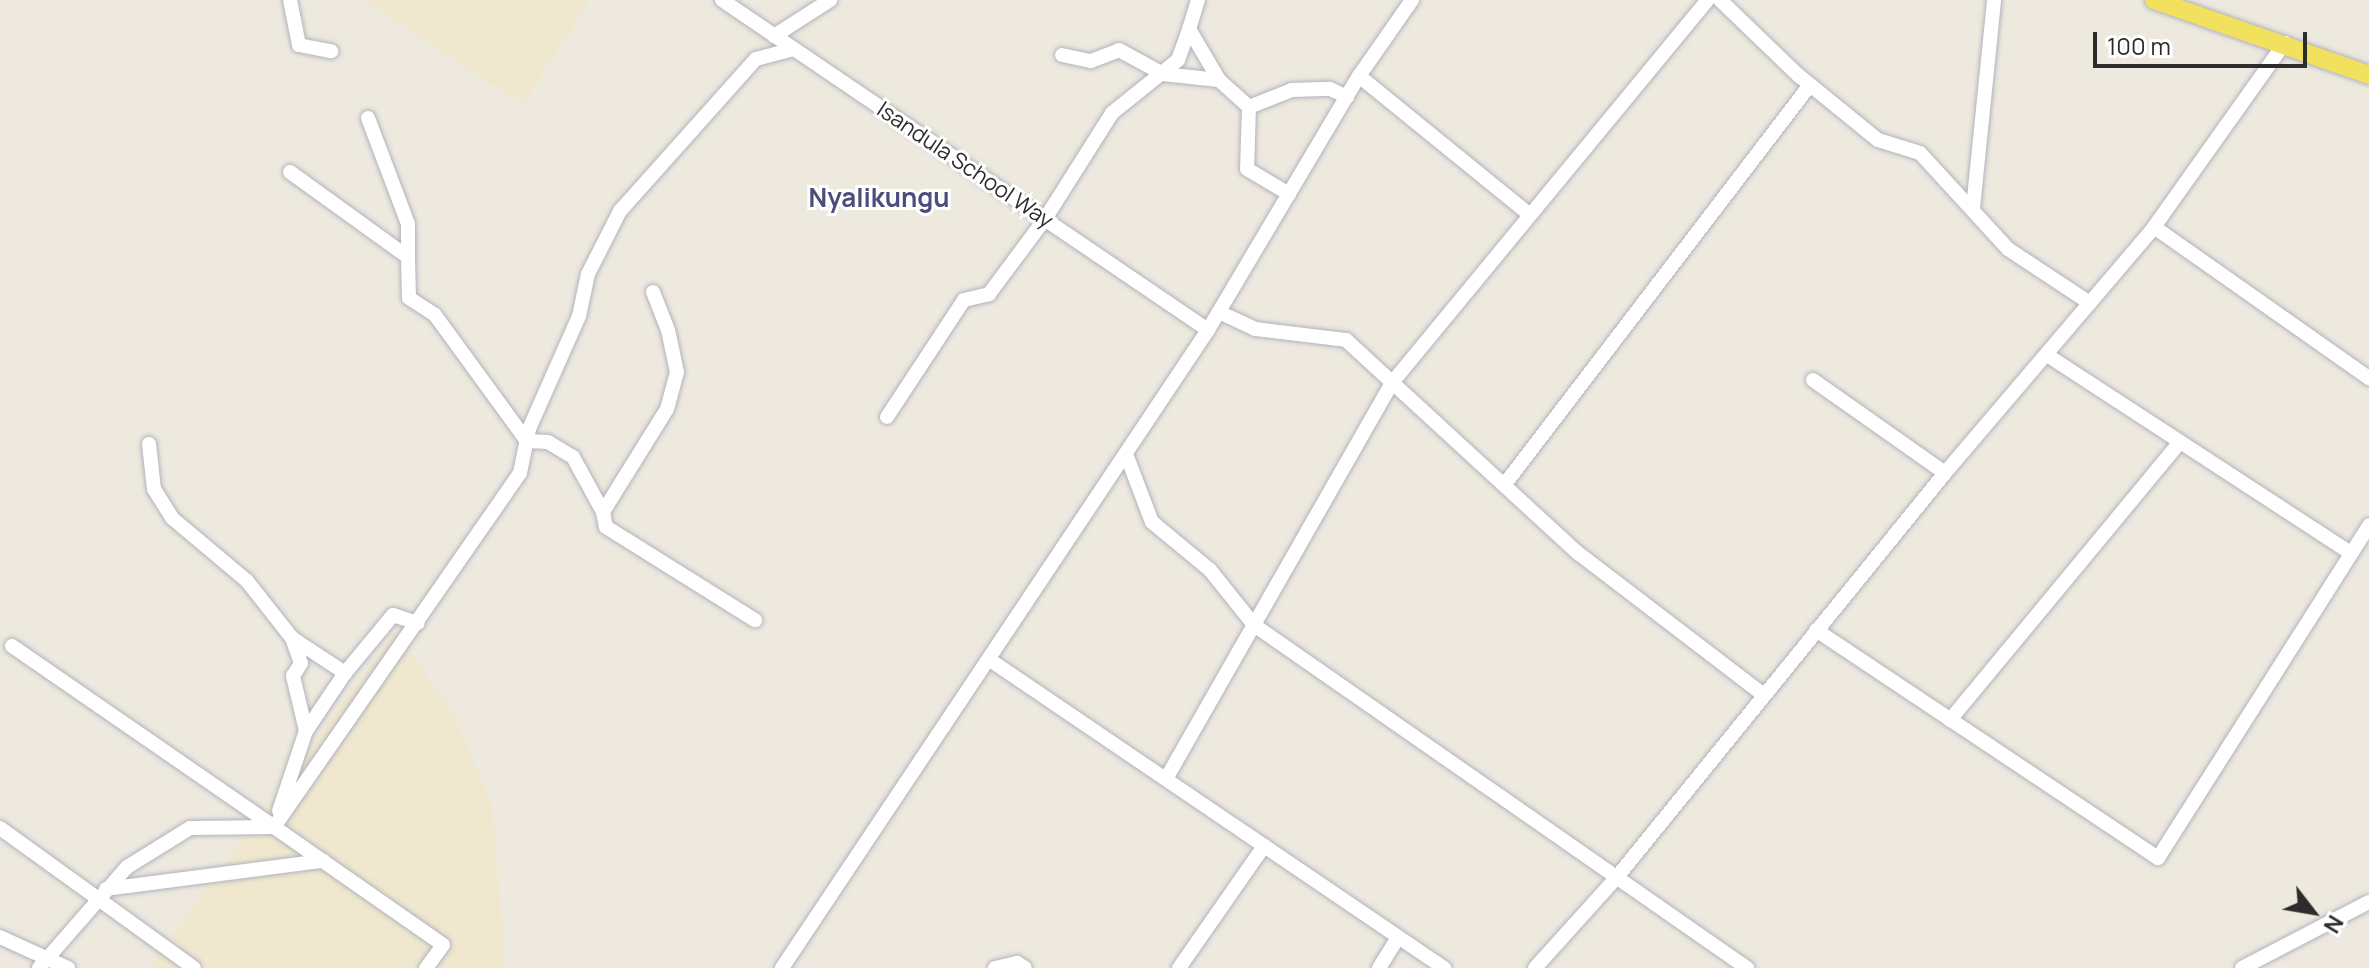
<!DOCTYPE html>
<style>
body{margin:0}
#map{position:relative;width:2369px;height:968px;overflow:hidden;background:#ede9de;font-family:Manrope,sans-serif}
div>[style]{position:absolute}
.education>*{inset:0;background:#efe8ce}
.roads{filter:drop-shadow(0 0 2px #b2b2bf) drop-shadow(0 0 2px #b2b2bf)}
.minor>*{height:14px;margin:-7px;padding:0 7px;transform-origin:7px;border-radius:7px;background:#fff}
.major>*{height:18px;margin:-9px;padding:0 9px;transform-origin:9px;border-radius:9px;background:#f1e15f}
span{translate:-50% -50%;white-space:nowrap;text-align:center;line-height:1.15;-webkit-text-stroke:6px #fff;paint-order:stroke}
.street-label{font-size:22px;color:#2c2c2c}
.quarter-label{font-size:26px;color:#4b4e7d;font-weight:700}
.north{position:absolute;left:2273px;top:872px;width:80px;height:80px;-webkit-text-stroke:6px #fff;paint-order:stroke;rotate:121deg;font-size:22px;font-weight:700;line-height:32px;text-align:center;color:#2c2c2c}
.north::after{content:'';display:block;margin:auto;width:28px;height:36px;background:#2c2c2c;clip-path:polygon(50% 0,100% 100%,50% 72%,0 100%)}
.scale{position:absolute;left:2093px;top:32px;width:214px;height:36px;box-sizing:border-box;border:4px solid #2c2c2c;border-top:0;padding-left:10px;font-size:24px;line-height:28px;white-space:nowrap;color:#2c2c2c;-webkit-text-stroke:6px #fff;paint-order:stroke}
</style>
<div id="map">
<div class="education">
<div style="clip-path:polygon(362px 0,590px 0,523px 104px)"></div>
<div style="clip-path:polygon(395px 631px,453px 712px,492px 805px,506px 968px,149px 968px)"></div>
</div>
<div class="roads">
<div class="minor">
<div style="left:290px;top:0;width:46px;rotate:78.7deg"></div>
<div style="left:299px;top:45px;width:33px;rotate:11deg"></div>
<div style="left:722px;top:0;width:587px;rotate:34.18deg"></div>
<div style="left:1198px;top:0;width:30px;rotate:107deg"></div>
<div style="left:1189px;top:29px;width:59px;rotate:59.5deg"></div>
<div style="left:1219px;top:80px;width:40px;rotate:42deg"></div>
<div style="left:1249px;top:107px;width:62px;rotate:91.8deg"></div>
<div style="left:1247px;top:169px;width:49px;rotate:30.8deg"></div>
<div style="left:1720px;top:0;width:108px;rotate:43.9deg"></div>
<div style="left:1798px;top:75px;width:103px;rotate:39.1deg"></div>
<div style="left:1878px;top:140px;width:44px;rotate:17.2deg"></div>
<div style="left:1920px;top:153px;width:130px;rotate:47.5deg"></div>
<div style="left:2008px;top:249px;width:98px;rotate:33.4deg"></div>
<div style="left:774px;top:36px;width:67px;rotate:-32.7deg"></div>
<div style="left:1062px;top:55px;width:30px;rotate:12deg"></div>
<div style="left:1091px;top:61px;width:30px;rotate:-21deg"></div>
<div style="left:1119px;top:50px;width:50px;rotate:28.6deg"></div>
<div style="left:1163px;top:74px;width:56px;rotate:6.1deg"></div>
<div style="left:1359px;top:76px;width:219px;rotate:39.1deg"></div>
<div style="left:1249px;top:107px;width:46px;rotate:-21.6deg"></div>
<div style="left:1292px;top:90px;width:38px;rotate:-2deg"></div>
<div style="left:1330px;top:89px;width:19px;rotate:25deg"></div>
<div style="left:368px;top:118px;width:113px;rotate:69.3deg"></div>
<div style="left:408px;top:224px;width:33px;rotate:90deg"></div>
<div style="left:290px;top:172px;width:145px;rotate:35.8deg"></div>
<div style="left:408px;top:257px;width:41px;rotate:88.6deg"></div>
<div style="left:409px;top:298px;width:31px;rotate:33deg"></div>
<div style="left:435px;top:315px;width:156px;rotate:53.9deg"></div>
<div style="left:527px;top:441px;width:21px;rotate:3deg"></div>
<div style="left:548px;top:442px;width:29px;rotate:31deg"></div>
<div style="left:573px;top:457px;width:63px;rotate:61.4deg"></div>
<div style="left:1973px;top:208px;width:209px;rotate:-84.2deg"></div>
<div style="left:2154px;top:227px;width:263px;rotate:35.1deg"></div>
<div style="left:653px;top:292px;width:41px;rotate:68.5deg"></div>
<div style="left:668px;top:330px;width:43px;rotate:77.9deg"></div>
<div style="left:677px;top:372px;width:38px;rotate:105deg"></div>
<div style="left:667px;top:409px;width:121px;rotate:121.9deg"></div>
<div style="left:603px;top:512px;width:15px;rotate:79deg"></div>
<div style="left:606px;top:527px;width:176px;rotate:32deg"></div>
<div style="left:1219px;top:312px;width:40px;rotate:25deg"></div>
<div style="left:1255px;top:329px;width:92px;rotate:6.9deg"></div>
<div style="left:1346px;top:340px;width:315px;rotate:42.6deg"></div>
<div style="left:1578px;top:553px;width:234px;rotate:37.4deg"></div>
<div style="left:2047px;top:355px;width:359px;rotate:33.1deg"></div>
<div style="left:1813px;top:380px;width:161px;rotate:35.2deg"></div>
<div style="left:887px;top:417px;width:140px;rotate:-56.7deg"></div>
<div style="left:964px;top:300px;width:26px;rotate:-13deg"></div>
<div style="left:989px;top:294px;width:94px;rotate:-53.3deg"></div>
<div style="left:1045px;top:219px;width:125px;rotate:-57.7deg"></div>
<div style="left:1112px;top:113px;width:85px;rotate:-38.8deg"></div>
<div style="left:1178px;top:60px;width:33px;rotate:-70deg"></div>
<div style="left:149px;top:444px;width:45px;rotate:83.7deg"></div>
<div style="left:154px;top:489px;width:34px;rotate:58deg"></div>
<div style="left:172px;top:518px;width:98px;rotate:40deg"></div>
<div style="left:247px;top:581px;width:73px;rotate:51.7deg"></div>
<div style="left:292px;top:638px;width:64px;rotate:33.4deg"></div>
<div style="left:345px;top:673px;width:75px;rotate:-50.4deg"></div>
<div style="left:393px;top:615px;width:26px;rotate:18deg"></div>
<div style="left:1126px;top:454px;width:73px;rotate:69.1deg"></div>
<div style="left:1152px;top:522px;width:75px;rotate:39.6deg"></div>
<div style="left:1210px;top:570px;width:70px;rotate:51.3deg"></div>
<div style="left:1254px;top:625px;width:601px;rotate:34.83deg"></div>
<div style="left:1505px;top:484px;width:502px;rotate:-52.61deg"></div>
<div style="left:1816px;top:630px;width:411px;rotate:33.7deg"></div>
<div style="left:2158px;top:858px;width:394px;rotate:-57.6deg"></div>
<div style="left:12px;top:646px;width:318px;rotate:34.6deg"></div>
<div style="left:274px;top:827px;width:84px;rotate:179.3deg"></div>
<div style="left:190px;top:828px;width:74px;rotate:148.2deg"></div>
<div style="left:127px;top:867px;width:134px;rotate:131.1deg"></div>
<div style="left:990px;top:660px;width:549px;rotate:34.15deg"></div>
<div style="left:1950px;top:720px;width:361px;rotate:-50.4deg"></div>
<div style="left:306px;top:731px;width:70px;rotate:-56.1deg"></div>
<div style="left:1166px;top:779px;width:455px;rotate:-60.3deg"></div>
<div style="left:1391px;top:384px;width:498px;rotate:-50.5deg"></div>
<div style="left:279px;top:811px;width:84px;rotate:-71.4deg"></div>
<div style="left:306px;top:731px;width:57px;rotate:-103.3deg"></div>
<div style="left:293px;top:676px;width:15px;rotate:-58deg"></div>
<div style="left:301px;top:663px;width:27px;rotate:-110deg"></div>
<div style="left:274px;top:827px;width:431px;rotate:-55.2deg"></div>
<div style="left:520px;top:473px;width:45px;rotate:-78.4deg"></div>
<div style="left:529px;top:429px;width:124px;rotate:-66.1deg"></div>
<div style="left:579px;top:316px;width:43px;rotate:-77.9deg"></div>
<div style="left:588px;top:274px;width:71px;rotate:-63.1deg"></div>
<div style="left:620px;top:211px;width:204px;rotate:-48.2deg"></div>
<div style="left:756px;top:59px;width:38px;rotate:-15deg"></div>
<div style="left:274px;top:827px;width:206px;rotate:34.9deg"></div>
<div style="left:443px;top:945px;width:29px;rotate:126deg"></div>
<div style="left:0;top:828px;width:239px;rotate:35.8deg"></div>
<div style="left:106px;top:889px;width:219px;rotate:-7.4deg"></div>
<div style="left:0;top:937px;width:75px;rotate:24.5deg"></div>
<div style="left:782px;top:968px;width:767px;rotate:-56.27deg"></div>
<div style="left:1208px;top:330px;width:295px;rotate:-59.3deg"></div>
<div style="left:1359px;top:76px;width:93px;rotate:-55.1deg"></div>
<div style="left:995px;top:968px;width:23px;rotate:-13deg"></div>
<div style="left:1017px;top:963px;width:9px;rotate:32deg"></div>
<div style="left:1179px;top:968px;width:149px;rotate:-55.1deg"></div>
<div style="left:1379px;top:968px;width:36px;rotate:-58deg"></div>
<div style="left:1535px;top:968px;width:122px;rotate:-48deg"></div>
<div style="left:1617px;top:877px;width:520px;rotate:-50.93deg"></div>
<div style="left:1945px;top:473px;width:323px;rotate:-49.6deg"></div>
<div style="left:2154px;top:227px;width:226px;rotate:-54.6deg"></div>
<div style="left:2242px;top:968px;width:143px;rotate:-27.5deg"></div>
</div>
<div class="major">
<div style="left:2154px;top:0;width:228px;rotate:19.2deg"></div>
</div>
</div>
<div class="street-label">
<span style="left:965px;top:165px;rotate:34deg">Isandula School Way</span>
</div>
<div class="quarter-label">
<span style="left:879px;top:198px">Nyalikungu</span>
</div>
<div class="north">N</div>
<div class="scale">100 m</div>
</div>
